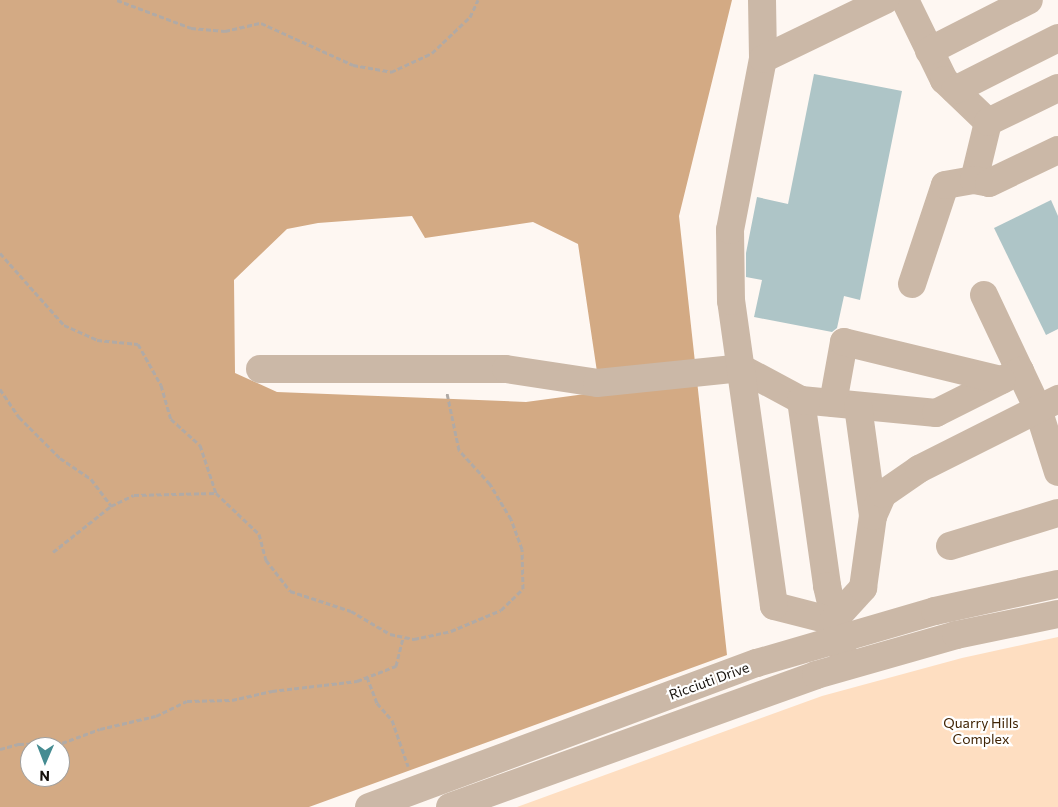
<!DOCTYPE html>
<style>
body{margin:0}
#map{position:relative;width:1058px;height:807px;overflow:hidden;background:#fef7f2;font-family:Commissioner,sans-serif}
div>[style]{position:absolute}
.green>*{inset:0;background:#fedec1}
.forest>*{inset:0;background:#d3aa84}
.building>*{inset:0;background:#aec5c7}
.path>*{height:3px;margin-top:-1.5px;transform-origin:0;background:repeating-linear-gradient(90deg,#b1aaa5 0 5px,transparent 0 7.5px)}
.minor>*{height:28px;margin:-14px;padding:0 14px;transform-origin:14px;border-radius:14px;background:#cbb8a7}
span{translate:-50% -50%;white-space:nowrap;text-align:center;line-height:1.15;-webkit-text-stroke:4.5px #fff;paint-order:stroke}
.street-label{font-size:14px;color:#16110c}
.park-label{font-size:14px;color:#402405}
.north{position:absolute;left:20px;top:737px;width:50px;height:50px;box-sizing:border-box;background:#fff;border:1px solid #a2a09e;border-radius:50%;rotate:181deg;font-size:14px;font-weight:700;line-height:20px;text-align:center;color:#16110c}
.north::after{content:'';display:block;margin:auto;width:18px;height:22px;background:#458c92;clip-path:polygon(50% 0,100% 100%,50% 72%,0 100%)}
</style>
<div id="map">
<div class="green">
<div style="clip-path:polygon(1058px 637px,1058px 807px,517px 807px,822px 696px,962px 658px)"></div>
</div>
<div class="forest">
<div style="clip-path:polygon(evenodd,0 0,732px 0,679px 216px,727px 655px,309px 807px,0 807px,0 0,412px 216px,425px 238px,533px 222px,578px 244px,600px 392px,526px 402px,277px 392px,235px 373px,234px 280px,287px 229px,318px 223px,412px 216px,0 0,30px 747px,60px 747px,60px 777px,30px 777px,30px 747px)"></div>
</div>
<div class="building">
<div style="clip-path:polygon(814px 74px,902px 91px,860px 300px,844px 296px,837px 328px,832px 332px,754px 317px,762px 280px,746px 277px,746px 253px,757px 197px,788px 204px)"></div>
<div style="clip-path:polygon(1051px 200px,1058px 216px,1058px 329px,1046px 335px,994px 228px)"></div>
</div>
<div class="path">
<div style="left:117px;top:0;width:79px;rotate:20.7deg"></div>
<div style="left:191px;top:28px;width:34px;rotate:5deg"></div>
<div style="left:225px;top:31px;width:37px;rotate:-13deg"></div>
<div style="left:261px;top:23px;width:101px;rotate:24.5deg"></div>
<div style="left:353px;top:65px;width:39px;rotate:10deg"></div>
<div style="left:391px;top:72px;width:45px;rotate:-24.9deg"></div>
<div style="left:432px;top:53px;width:52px;rotate:-43.5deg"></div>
<div style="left:470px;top:17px;width:19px;rotate:-65deg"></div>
<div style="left:0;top:253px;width:96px;rotate:48.4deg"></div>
<div style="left:64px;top:325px;width:36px;rotate:24deg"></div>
<div style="left:97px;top:340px;width:41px;rotate:5.6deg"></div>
<div style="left:138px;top:344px;width:47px;rotate:60.7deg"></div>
<div style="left:161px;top:385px;width:35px;rotate:74deg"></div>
<div style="left:171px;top:419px;width:39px;rotate:42deg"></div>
<div style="left:200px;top:445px;width:51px;rotate:71.6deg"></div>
<div style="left:216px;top:493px;width:59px;rotate:43.6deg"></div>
<div style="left:259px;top:534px;width:27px;rotate:75deg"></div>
<div style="left:266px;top:560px;width:39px;rotate:52deg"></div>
<div style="left:290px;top:591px;width:64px;rotate:18.2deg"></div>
<div style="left:351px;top:611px;width:45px;rotate:30.5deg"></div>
<div style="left:390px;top:634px;width:25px;rotate:12deg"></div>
<div style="left:414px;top:639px;width:38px;rotate:-12deg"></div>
<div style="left:451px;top:631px;width:54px;rotate:-22.8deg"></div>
<div style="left:501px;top:610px;width:30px;rotate:-44deg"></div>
<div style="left:523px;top:589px;width:40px;rotate:-91.4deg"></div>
<div style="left:522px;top:549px;width:32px;rotate:-110deg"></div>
<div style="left:511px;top:519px;width:41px;rotate:-121deg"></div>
<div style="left:490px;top:484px;width:46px;rotate:-132.4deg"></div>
<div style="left:459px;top:450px;width:58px;rotate:-101.9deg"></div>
<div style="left:0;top:389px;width:34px;rotate:56deg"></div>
<div style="left:19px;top:417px;width:58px;rotate:45deg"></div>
<div style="left:60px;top:458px;width:37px;rotate:34deg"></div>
<div style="left:91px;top:479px;width:34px;rotate:53deg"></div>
<div style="left:53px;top:552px;width:74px;rotate:-38.4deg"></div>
<div style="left:111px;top:506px;width:25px;rotate:-26deg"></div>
<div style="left:134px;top:495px;width:82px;rotate:-1.4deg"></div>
<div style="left:367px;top:677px;width:28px;rotate:69deg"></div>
<div style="left:377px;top:703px;width:23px;rotate:49deg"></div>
<div style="left:392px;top:720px;width:49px;rotate:70.8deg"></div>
<div style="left:0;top:749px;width:20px;rotate:-15deg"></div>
<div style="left:19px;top:744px;width:43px;rotate:-1.3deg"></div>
<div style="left:62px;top:743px;width:40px;rotate:-20.2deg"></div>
<div style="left:100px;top:729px;width:57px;rotate:-13.1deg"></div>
<div style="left:156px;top:716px;width:34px;rotate:-26deg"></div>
<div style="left:187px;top:701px;width:45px;rotate:-1.3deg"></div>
<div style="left:232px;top:700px;width:41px;rotate:-12.7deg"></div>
<div style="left:272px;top:691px;width:86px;rotate:-6.7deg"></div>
<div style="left:357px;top:681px;width:42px;rotate:-21deg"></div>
<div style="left:396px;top:666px;width:30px;rotate:-76deg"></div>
</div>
<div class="minor">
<div style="left:762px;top:0;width:59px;rotate:89deg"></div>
<div style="left:905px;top:0;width:89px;rotate:64deg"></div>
<div style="left:944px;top:80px;width:61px;rotate:43.7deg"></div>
<div style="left:929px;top:51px;width:112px;rotate:-27deg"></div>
<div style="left:955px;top:90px;width:115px;rotate:-26.8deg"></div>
<div style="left:974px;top:180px;width:60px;rotate:-76.4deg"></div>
<div style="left:988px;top:122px;width:78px;rotate:-25.9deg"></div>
<div style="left:912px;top:284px;width:104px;rotate:-71.6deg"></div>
<div style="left:945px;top:185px;width:29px;rotate:-10deg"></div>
<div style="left:974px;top:180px;width:15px;rotate:11deg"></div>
<div style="left:989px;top:183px;width:76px;rotate:-25.6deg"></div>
<div style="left:984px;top:295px;width:84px;rotate:64.7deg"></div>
<div style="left:260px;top:369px;width:246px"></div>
<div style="left:506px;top:369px;width:92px;rotate:8.7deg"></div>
<div style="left:597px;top:383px;width:145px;rotate:-5.9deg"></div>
<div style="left:741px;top:368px;width:68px;rotate:28.1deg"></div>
<div style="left:801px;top:400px;width:188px;rotate:82deg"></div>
<div style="left:827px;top:586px;width:82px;rotate:76.6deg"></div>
<div style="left:801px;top:400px;width:136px;rotate:5.5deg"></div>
<div style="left:936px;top:413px;width:94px;rotate:-26.6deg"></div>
<div style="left:1020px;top:371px;width:42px;rotate:64.7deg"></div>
<div style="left:1038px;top:409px;width:66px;rotate:72.4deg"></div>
<div style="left:833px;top:403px;width:62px;rotate:-79.8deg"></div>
<div style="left:844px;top:342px;width:162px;rotate:13.6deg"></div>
<div style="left:858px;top:406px;width:111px;rotate:82.2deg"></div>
<div style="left:950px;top:546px;width:113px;rotate:-17deg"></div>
<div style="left:833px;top:621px;width:61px;rotate:-165.7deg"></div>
<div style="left:774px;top:606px;width:308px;rotate:-98deg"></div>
<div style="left:731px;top:301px;width:71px;rotate:-90.8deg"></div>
<div style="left:730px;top:230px;width:174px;rotate:-79.1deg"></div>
<div style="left:763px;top:59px;width:136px;rotate:-25.8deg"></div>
<div style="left:833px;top:621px;width:45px;rotate:-47.7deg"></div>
<div style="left:863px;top:588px;width:73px;rotate:-82.1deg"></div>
<div style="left:873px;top:516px;width:24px;rotate:-66deg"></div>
<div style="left:883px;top:494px;width:44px;rotate:-34.8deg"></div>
<div style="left:919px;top:469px;width:156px;rotate:-26.7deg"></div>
<div style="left:369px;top:807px;width:414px;rotate:-20.4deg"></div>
<div style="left:757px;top:663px;width:185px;rotate:-16.3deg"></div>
<div style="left:935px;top:611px;width:126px;rotate:-12.4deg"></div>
<div style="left:450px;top:807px;width:389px;rotate:-19.8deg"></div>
<div style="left:816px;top:675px;width:146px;rotate:-15.9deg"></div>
<div style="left:956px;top:635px;width:104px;rotate:-11.6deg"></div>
</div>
<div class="street-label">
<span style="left:709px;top:681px;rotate:-20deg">Ricciuti Drive</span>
</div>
<div class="park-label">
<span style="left:981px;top:731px">Quarry Hills<br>Complex</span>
</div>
<div class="north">N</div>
</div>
